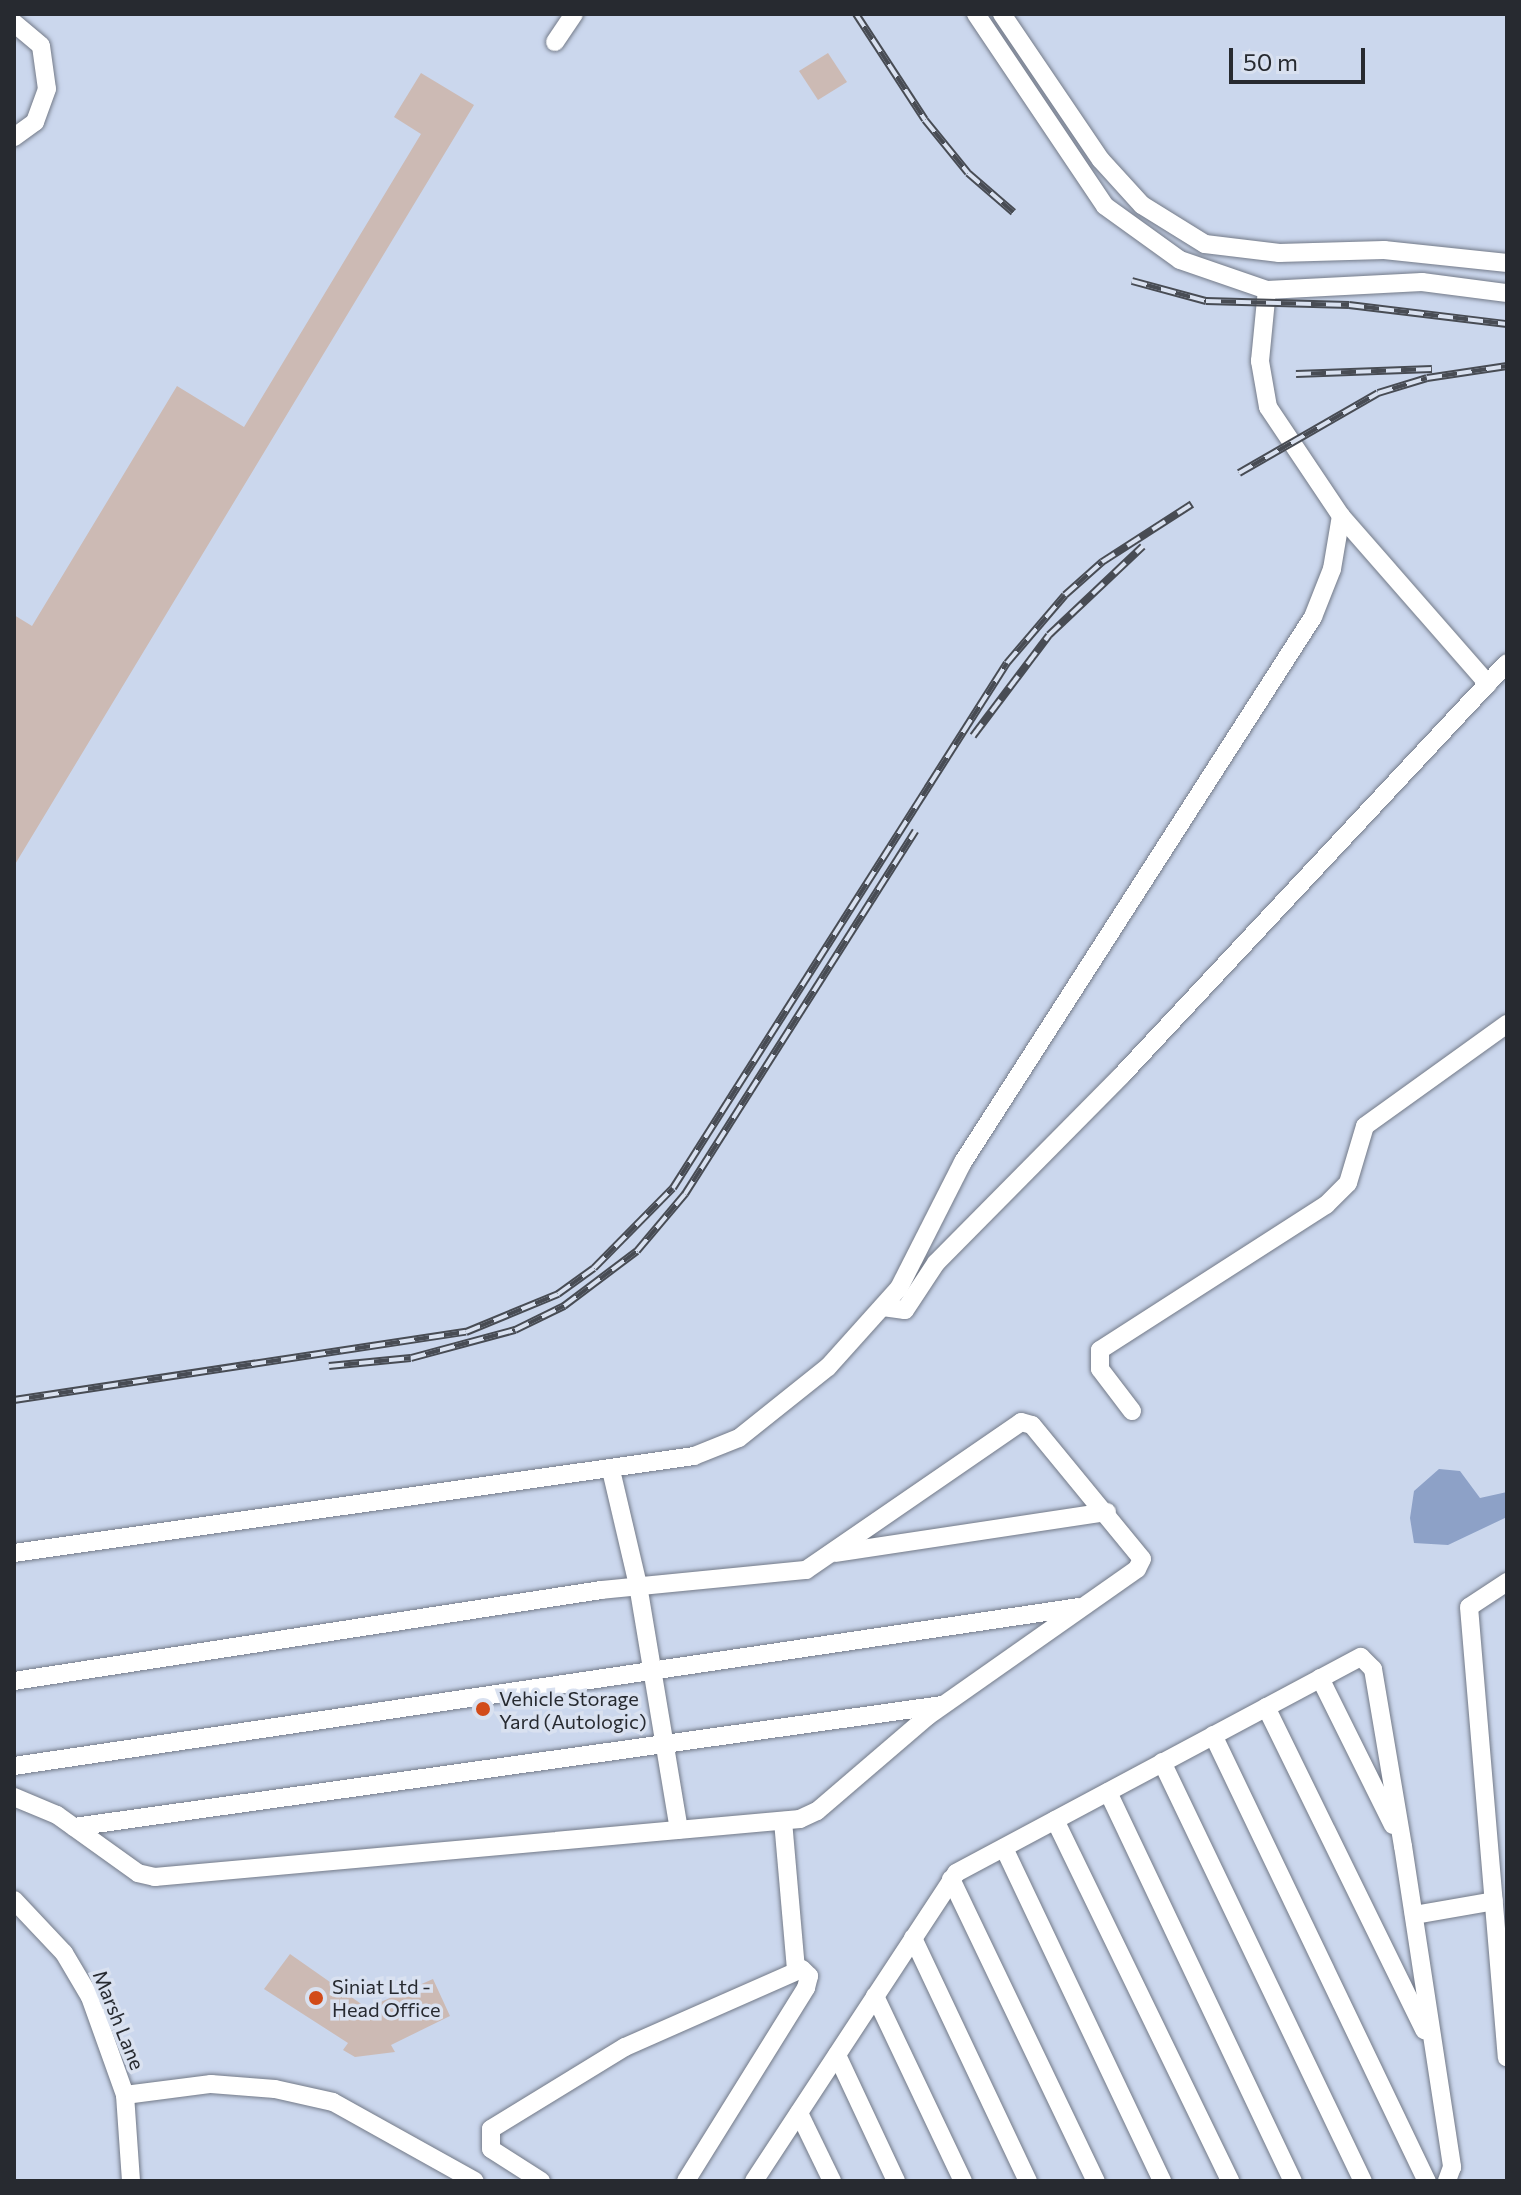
<!DOCTYPE html>
<style>
body{margin:0}
#map{position:relative;width:1521px;height:2195px;overflow:hidden;background:#d9e1f0;font-family:Commissioner,sans-serif}
div>[style]{position:absolute}
.built>*{inset:0;background:#cbd7ed}
.water>*{inset:0;background:#8da1c7}
.building>*{inset:0;background:#ccbab4}
.roads{filter:drop-shadow(0 0 2px #737a88) drop-shadow(0 0 2px #737a88)}
.minor>*{height:18px;margin:-9px;padding:0 9px;transform-origin:9px;border-radius:9px;background:#fff}
.rail>*{height:8px;margin-top:-4px;transform-origin:0;background:repeating-linear-gradient(90deg,#d9e1f0 0 15px,#484c54 0 30px);box-sizing:border-box;border-block:2px solid #484c54}
.dots>*{width:22px;height:22px;translate:-50% -50%;box-sizing:border-box;border:4px solid #d9e1f0;border-radius:50%}
span{translate:-50% -50%;white-space:nowrap;text-align:center;line-height:1.15;-webkit-text-stroke:7px #d9e1f0;paint-order:stroke}
.poi-label{font-size:20px;color:#272a30}
.left{translate:0 -50%;text-align:left}
.street-label{font-size:20px;color:#272a30}
.frame{position:absolute;inset:0;border:16px solid #272a30;pointer-events:none}
.scale{position:absolute;left:1229px;top:48px;width:136px;height:36px;box-sizing:border-box;border:4px solid #272a30;border-top:0;padding-left:10px;font-size:24px;line-height:28px;white-space:nowrap;color:#272a30;-webkit-text-stroke:6px #d9e1f0;paint-order:stroke}
</style>
<div id="map">
<div class="built">
<div style="clip-path:polygon(14px 14px,1507px 14px,1507px 2181px,14px 2181px)"></div>
</div>
<div class="water">
<div style="clip-path:polygon(1439px 1469px,1460px 1471px,1480px 1498px,1507px 1492px,1507px 1517px,1448px 1545px,1414px 1543px,1410px 1518px,1414px 1491px)"></div>
</div>
<div class="building">
<div style="clip-path:polygon(828px 53px,847px 82px,818px 100px,799px 71px)"></div>
<div style="clip-path:polygon(421px 73px,474px 105px,14px 866px,14px 615px,32px 626px,177px 386px,244px 427px,421px 134px,394px 117px)"></div>
<div style="clip-path:polygon(290px 1954px,367px 2008px,433px 1979px,450px 2016px,391px 2045px,395px 2052px,355px 2057px,343px 2050px,348px 2043px,264px 1989px)"></div>
</div>
<div class="roads">
<div class="minor">
<div style="left:976px;top:14px;width:231px;rotate:56.1deg"></div>
<div style="left:1105px;top:206px;width:92px;rotate:35.8deg"></div>
<div style="left:1180px;top:260px;width:92px;rotate:19deg"></div>
<div style="left:1267px;top:290px;width:155px;rotate:-3deg"></div>
<div style="left:1422px;top:282px;width:86px;rotate:7.4deg"></div>
<div style="left:1002px;top:14px;width:176px;rotate:55.9deg"></div>
<div style="left:1101px;top:160px;width:61px;rotate:47.7deg"></div>
<div style="left:1142px;top:205px;width:74px;rotate:31.8deg"></div>
<div style="left:1205px;top:244px;width:75px;rotate:6.9deg"></div>
<div style="left:1279px;top:253px;width:105px;rotate:-1.6deg"></div>
<div style="left:1384px;top:250px;width:124px;rotate:6deg"></div>
<div style="left:14px;top:23px;width:35px;rotate:40deg"></div>
<div style="left:41px;top:46px;width:43px;rotate:82.1deg"></div>
<div style="left:47px;top:89px;width:35px;rotate:110deg"></div>
<div style="left:35px;top:122px;width:26px;rotate:144deg"></div>
<div style="left:555px;top:42px;width:34px;rotate:-56deg"></div>
<div style="left:1341px;top:516px;width:223px;rotate:48.8deg"></div>
<div style="left:883px;top:1307px;width:22px;rotate:8deg"></div>
<div style="left:905px;top:1310px;width:56px;rotate:-56.6deg"></div>
<div style="left:936px;top:1263px;width:263px;rotate:-45.3deg"></div>
<div style="left:1121px;top:1076px;width:565px;rotate:-46.94deg"></div>
<div style="left:1132px;top:1411px;width:53px;rotate:-127.3deg"></div>
<div style="left:1100px;top:1369px;width:19px;rotate:-90deg"></div>
<div style="left:1100px;top:1350px;width:269px;rotate:-32.7deg"></div>
<div style="left:1326px;top:1205px;width:31px;rotate:-45deg"></div>
<div style="left:1348px;top:1183px;width:59px;rotate:-73.4deg"></div>
<div style="left:1365px;top:1126px;width:175px;rotate:-35.7deg"></div>
<div style="left:611px;top:1470px;width:118px;rotate:76.8deg"></div>
<div style="left:638px;top:1585px;width:248px;rotate:80.5deg"></div>
<div style="left:14px;top:1553px;width:687px;rotate:-8.12deg"></div>
<div style="left:694px;top:1456px;width:48px;rotate:-21.8deg"></div>
<div style="left:739px;top:1438px;width:114px;rotate:-38.6deg"></div>
<div style="left:828px;top:1367px;width:106px;rotate:-48.1deg"></div>
<div style="left:899px;top:1288px;width:141px;rotate:-63.1deg"></div>
<div style="left:963px;top:1162px;width:648px;rotate:-57.29deg"></div>
<div style="left:1313px;top:617px;width:52px;rotate:-68.4deg"></div>
<div style="left:1332px;top:569px;width:54px;rotate:-80.4deg"></div>
<div style="left:1341px;top:516px;width:131px;rotate:-123.8deg"></div>
<div style="left:1268px;top:407px;width:47px;rotate:-99.9deg"></div>
<div style="left:1260px;top:361px;width:71px;rotate:-84.4deg"></div>
<div style="left:835px;top:1553px;width:275px;rotate:-8.6deg"></div>
<div style="left:1507px;top:1582px;width:45px;rotate:146.7deg"></div>
<div style="left:1469px;top:1607px;width:452px;rotate:85.2deg"></div>
<div style="left:1320px;top:1678px;width:164px;rotate:63.6deg"></div>
<div style="left:14px;top:1681px;width:594px;rotate:-8.81deg"></div>
<div style="left:601px;top:1590px;width:206px;rotate:-5.6deg"></div>
<div style="left:806px;top:1570px;width:261px;rotate:-34.5deg"></div>
<div style="left:1021px;top:1422px;width:11px;rotate:15deg"></div>
<div style="left:1032px;top:1425px;width:173px;rotate:50.6deg"></div>
<div style="left:1142px;top:1559px;width:11px;rotate:117deg"></div>
<div style="left:1137px;top:1569px;width:256px;rotate:144.9deg"></div>
<div style="left:928px;top:1716px;width:146px;rotate:139.4deg"></div>
<div style="left:817px;top:1811px;width:19px;rotate:155deg"></div>
<div style="left:800px;top:1819px;width:648px;rotate:174.86deg"></div>
<div style="left:155px;top:1877px;width:17px;rotate:-167deg"></div>
<div style="left:138px;top:1873px;width:100px;rotate:-144.4deg"></div>
<div style="left:57px;top:1815px;width:47px;rotate:-157.3deg"></div>
<div style="left:1266px;top:1707px;width:360px;rotate:63.9deg"></div>
<div style="left:1213px;top:1735px;width:495px;rotate:64.4deg"></div>
<div style="left:1162px;top:1762px;width:465px;rotate:64.4deg"></div>
<div style="left:14px;top:1766px;width:1077px;rotate:-8.49deg"></div>
<div style="left:1108px;top:1792px;width:431px;rotate:64.6deg"></div>
<div style="left:1055px;top:1820px;width:401px;rotate:64.1deg"></div>
<div style="left:783px;top:1821px;width:149px;rotate:85deg"></div>
<div style="left:74px;top:1827px;width:877px;rotate:-8deg"></div>
<div style="left:1004px;top:1848px;width:369px;rotate:64.6deg"></div>
<div style="left:951px;top:1879px;width:335px;rotate:64.4deg"></div>
<div style="left:14px;top:1900px;width:73px;rotate:46.7deg"></div>
<div style="left:64px;top:1953px;width:51px;rotate:59.4deg"></div>
<div style="left:90px;top:1997px;width:104px;rotate:70.3deg"></div>
<div style="left:125px;top:2095px;width:86px;rotate:86deg"></div>
<div style="left:1414px;top:1915px;width:81px;rotate:-9.9deg"></div>
<div style="left:913px;top:1938px;width:269px;rotate:64.7deg"></div>
<div style="left:875px;top:1996px;width:205px;rotate:64.6deg"></div>
<div style="left:837px;top:2055px;width:139px;rotate:64.9deg"></div>
<div style="left:125px;top:2095px;width:87px;rotate:-7.3deg"></div>
<div style="left:211px;top:2084px;width:64px;rotate:4.5deg"></div>
<div style="left:275px;top:2089px;width:59px;rotate:12.6deg"></div>
<div style="left:333px;top:2102px;width:162px;rotate:29.1deg"></div>
<div style="left:799px;top:2113px;width:76px;rotate:64.1deg"></div>
<div style="left:541px;top:2181px;width:59px;rotate:-147.4deg"></div>
<div style="left:491px;top:2149px;width:20px;rotate:-90deg"></div>
<div style="left:491px;top:2129px;width:157px;rotate:-31.5deg"></div>
<div style="left:625px;top:2047px;width:193px;rotate:-23.8deg"></div>
<div style="left:802px;top:1969px;width:10px;rotate:45deg"></div>
<div style="left:809px;top:1976px;width:12px;rotate:104deg"></div>
<div style="left:806px;top:1988px;width:227px;rotate:121.9deg"></div>
<div style="left:754px;top:2181px;width:368px;rotate:-56.7deg"></div>
<div style="left:956px;top:1873px;width:459px;rotate:-28.1deg"></div>
<div style="left:1361px;top:1657px;width:17px;rotate:45deg"></div>
<div style="left:1373px;top:1669px;width:180px;rotate:80.4deg"></div>
<div style="left:1403px;top:1846px;width:325px;rotate:81.3deg"></div>
<div style="left:1452px;top:2167px;width:15px;rotate:110deg"></div>
</div>
</div>
<div class="rail">
<div style="left:856px;top:14px;width:126px;rotate:56.9deg"></div>
<div style="left:925px;top:120px;width:68px;rotate:50.9deg"></div>
<div style="left:968px;top:173px;width:60px;rotate:40.9deg"></div>
<div style="left:1132px;top:281px;width:77px;rotate:15.1deg"></div>
<div style="left:1206px;top:301px;width:143px;rotate:1.6deg"></div>
<div style="left:1349px;top:305px;width:159px;rotate:6.9deg"></div>
<div style="left:1296px;top:374px;width:136px;rotate:-2.1deg"></div>
<div style="left:1239px;top:473px;width:160px;rotate:-29.9deg"></div>
<div style="left:1378px;top:393px;width:51px;rotate:-17deg"></div>
<div style="left:1427px;top:378px;width:81px;rotate:-8.5deg"></div>
<div style="left:973px;top:736px;width:126px;rotate:-53deg"></div>
<div style="left:1049px;top:635px;width:129px;rotate:-43.4deg"></div>
<div style="left:329px;top:1366px;width:82px;rotate:-5.6deg"></div>
<div style="left:411px;top:1358px;width:108px;rotate:-15.1deg"></div>
<div style="left:515px;top:1330px;width:55px;rotate:-26.1deg"></div>
<div style="left:564px;top:1306px;width:91px;rotate:-37deg"></div>
<div style="left:637px;top:1251px;width:75px;rotate:-49.9deg"></div>
<div style="left:685px;top:1194px;width:430px;rotate:-57.6deg"></div>
<div style="left:14px;top:1400px;width:457px;rotate:-8.6deg"></div>
<div style="left:466px;top:1332px;width:100px;rotate:-22.4deg"></div>
<div style="left:558px;top:1294px;width:44px;rotate:-35.8deg"></div>
<div style="left:594px;top:1268px;width:112px;rotate:-45.4deg"></div>
<div style="left:673px;top:1188px;width:622px;rotate:-57.54deg"></div>
<div style="left:1007px;top:663px;width:89px;rotate:-49.5deg"></div>
<div style="left:1065px;top:595px;width:50px;rotate:-41.7deg"></div>
<div style="left:1102px;top:562px;width:107px;rotate:-32.8deg"></div>
</div>
<div class="dots">
<div style="left:483px;top:1709px;background:#d24b19"></div>
<div style="left:316px;top:1998px;background:#d24b19"></div>
</div>
<div class="poi-label">
<span class="left" style="left:499px;top:1710px">Vehicle Storage<br>Yard (Autologic)</span>
<span class="left" style="left:332px;top:1998px">Siniat Ltd -<br>Head Office</span>
</div>
<div class="street-label">
<span style="left:119px;top:2020px;rotate:68deg">Marsh Lane</span>
</div>
<div class="frame"></div>
<div class="scale">50 m</div>
</div>
